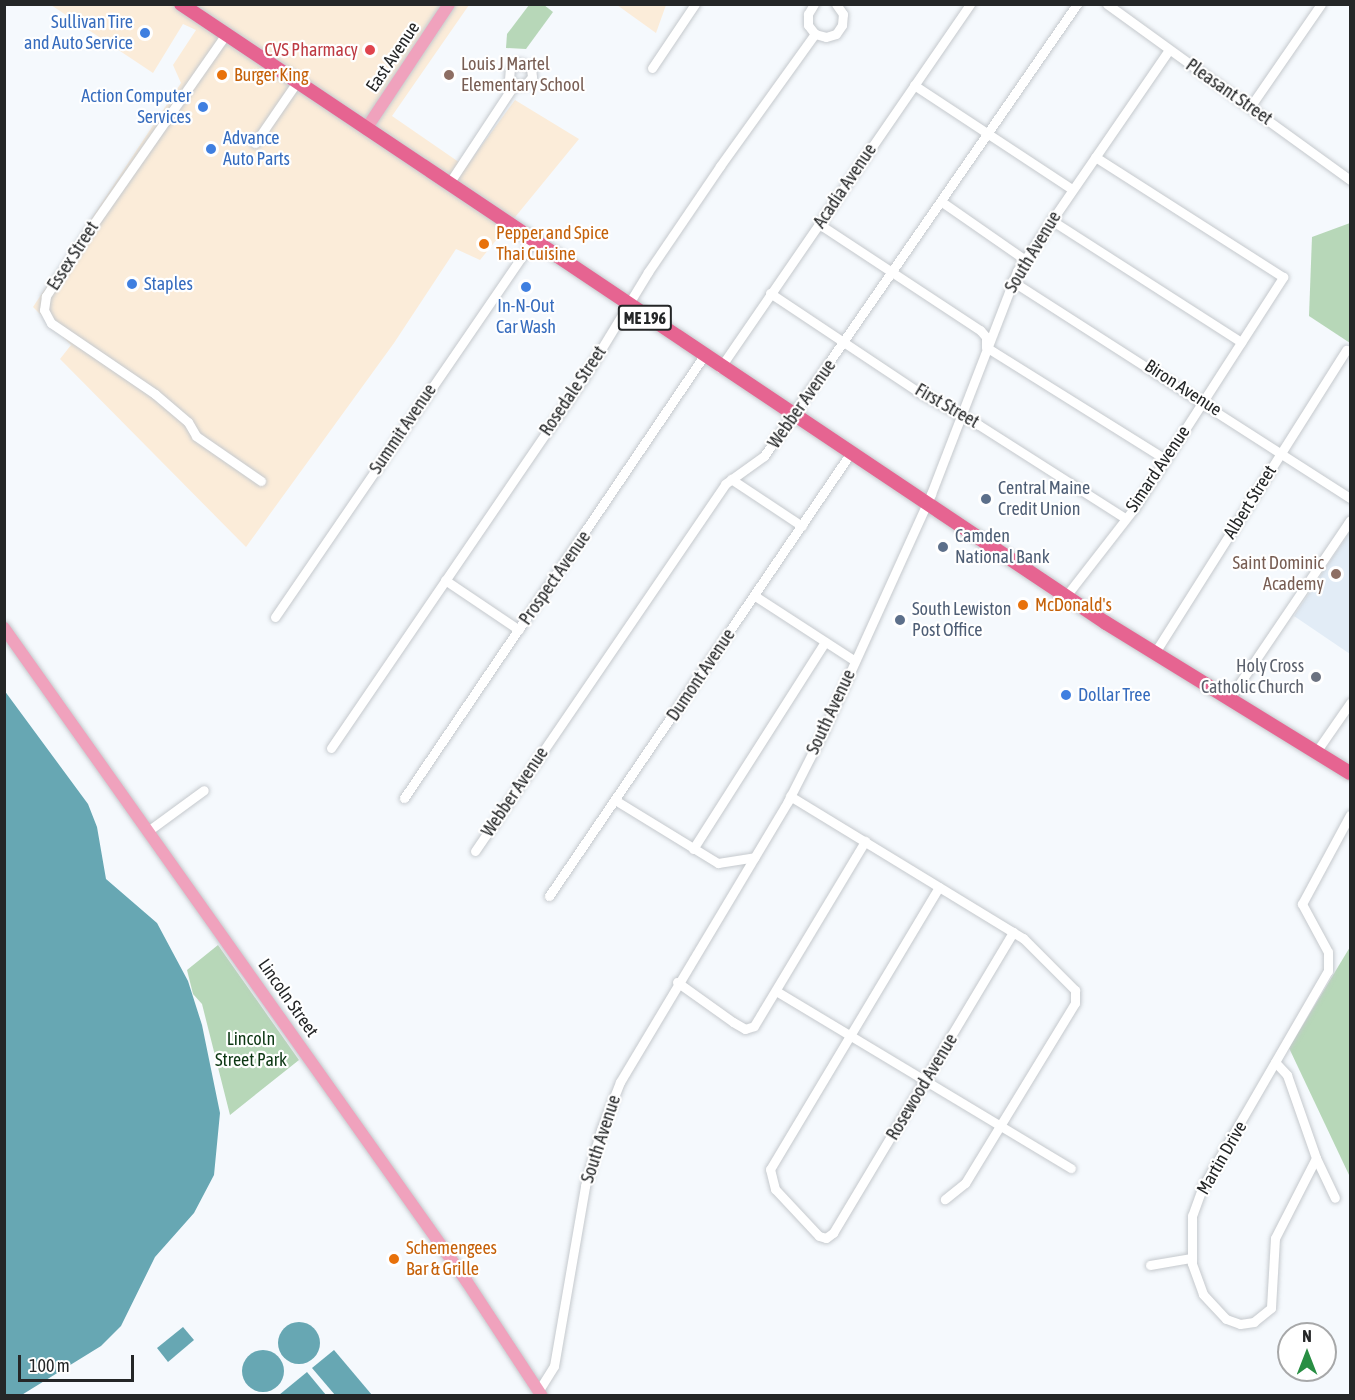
<!DOCTYPE html>
<style>
body{margin:0}
#map{position:relative;width:1355px;height:1400px;overflow:hidden;background:#f5f9fd;font-family:"Asap Condensed",sans-serif}
div>[style]{position:absolute}
.commercial>*{inset:0;background:#fbecd9}
.built>*{inset:0;background:#e2ecf6}
.green>*{inset:0;background:#b7d7b8}
.water>*{inset:0;background:#67a7b3}
.round{border-radius:50%}
.roads{filter:drop-shadow(0 0 2px #c5c9cd) drop-shadow(0 0 2px #c5c9cd)}
.minor>*{height:9px;margin:-4.5px;padding:0 4.5px;transform-origin:4.5px;border-radius:4.5px;background:#fff}
.major>*{height:12px;margin:-6px;padding:0 6px;transform-origin:6px;border-radius:6px;background:#f0a2bd}
.highway>*{height:14px;margin:-7px;padding:0 7px;transform-origin:7px;border-radius:7px;background:#e66491}
.dots>*{width:16px;height:16px;translate:-50% -50%;box-sizing:border-box;border:3px solid #fff;border-radius:50%}
span{translate:-50% -50%;white-space:nowrap;text-align:center;line-height:1.15;-webkit-text-stroke:4.5px #fff;paint-order:stroke}
.shield-label span{padding:2px 4px;background:#fff;border:2px solid;border-radius:4px;-webkit-text-stroke-width:0}
.shield-label{font-size:16px;color:#242627;font-weight:700}
.shop-label{font-size:18px;color:#366cbe}
.right{translate:-100% -50%;text-align:right}
.left{translate:0 -50%;text-align:left}
.health-label{font-size:18px;color:#be3a42}
.street-label{font-size:18px;color:#242627}
.education-label{font-size:18px;color:#785e54}
.food-label{font-size:18px;color:#c56008}
.service-label{font-size:18px;color:#4e5e75}
.worship-label{font-size:18px;color:#5b616d}
.park-label{font-size:18px;color:#0c3713}
.frame{position:absolute;inset:0;border:6px solid #242627;pointer-events:none}
.north{position:absolute;left:1277px;top:1322px;width:60px;height:60px;box-sizing:border-box;background:#fff;border:2px solid #a7a8a9;border-radius:50%;rotate:0deg;font-size:16px;font-weight:700;line-height:24px;text-align:center;color:#242627}
.north::after{content:'';display:block;margin:auto;width:21px;height:27px;background:#288e43;clip-path:polygon(50% 0,100% 100%,50% 72%,0 100%)}
.scale{position:absolute;left:18px;top:1355px;width:116px;height:27px;box-sizing:border-box;border:3px solid #242627;border-top:0;padding-left:8px;font-size:18px;line-height:21px;white-space:nowrap;color:#242627;-webkit-text-stroke:4px #fff;paint-order:stroke}
</style>
<div id="map">
<div class="commercial">
<div style="clip-path:polygon(51px 5px,469px 5px,392px 116px,466px 167px,515px 100px,579px 139px,480px 260px,456px 249px,394px 343px,246px 547px,60px 359px,71px 345px,33px 307px,181px 83px,173px 65px,196px 30px,183px 24px,153px 73px)"></div>
<div style="clip-path:polygon(617px 5px,666px 5px,656px 33px)"></div>
</div>
<div class="built">
<div style="clip-path:polygon(1350px 531px,1350px 654px,1294px 616px)"></div>
</div>
<div class="green">
<div style="clip-path:polygon(529px 5px,544px 5px,553px 12px,526px 49px,506px 48px,507px 34px)"></div>
<div style="clip-path:polygon(1350px 223px,1350px 343px,1309px 316px,1312px 237px)"></div>
<div style="clip-path:polygon(218px 945px,299px 1060px,230px 1115px,202px 1004px,193px 994px,187px 970px)"></div>
<div style="clip-path:polygon(1350px 947px,1350px 1177px,1289px 1048px)"></div>
</div>
<div class="water">
<div style="clip-path:polygon(4px 690px,88px 804px,97px 827px,106px 879px,157px 923px,188px 981px,202px 1025px,220px 1113px,214px 1175px,194px 1213px,155px 1257px,121px 1326px,101px 1346px,20px 1396px,4px 1395px)"></div>
<div class="round" style="left:278px;top:1322px;width:42px;height:42px"></div>
<div style="clip-path:polygon(183px 1327px,194px 1340px,168px 1362px,157px 1348px)"></div>
<div class="round" style="left:242px;top:1350px;width:42px;height:42px"></div>
<div style="clip-path:polygon(334px 1350px,372px 1395px,335px 1395px,312px 1368px)"></div>
<div style="clip-path:polygon(307px 1372px,326px 1395px,279px 1395px)"></div>
</div>
<div class="roads">
<div class="minor">
<div style="left:814px;top:4px;width:12px;rotate:121deg"></div>
<div style="left:808px;top:14px;width:11px;rotate:90deg"></div>
<div style="left:808px;top:25px;width:11px;rotate:52deg"></div>
<div style="left:815px;top:34px;width:11px;rotate:15deg"></div>
<div style="left:826px;top:37px;width:10px;rotate:-17deg"></div>
<div style="left:836px;top:34px;width:11px;rotate:-56deg"></div>
<div style="left:842px;top:25px;width:11px;rotate:-85deg"></div>
<div style="left:843px;top:14px;width:12px;rotate:-125deg"></div>
<div style="left:1107px;top:4px;width:300px;rotate:35.9deg"></div>
<div style="left:226px;top:34px;width:241px;rotate:124.9deg"></div>
<div style="left:88px;top:232px;width:77px;rotate:123.3deg"></div>
<div style="left:46px;top:296px;width:14px;rotate:98deg"></div>
<div style="left:44px;top:310px;width:15px;rotate:62deg"></div>
<div style="left:51px;top:323px;width:126px;rotate:34.3deg"></div>
<div style="left:155px;top:394px;width:43px;rotate:40.3deg"></div>
<div style="left:188px;top:422px;width:16px;rotate:60deg"></div>
<div style="left:196px;top:436px;width:79px;rotate:34.7deg"></div>
<div style="left:652px;top:68px;width:77px;rotate:-56.1deg"></div>
<div style="left:914px;top:85px;width:189px;rotate:33.4deg"></div>
<div style="left:1250px;top:107px;width:125px;rotate:-55.4deg"></div>
<div style="left:255px;top:143px;width:74px;rotate:-55.5deg"></div>
<div style="left:448px;top:185px;width:120px;rotate:-56.6deg"></div>
<div style="left:514px;top:85px;width:12px;rotate:-5deg"></div>
<div style="left:526px;top:84px;width:9px;rotate:-49deg"></div>
<div style="left:532px;top:77px;width:10px;rotate:-96deg"></div>
<div style="left:531px;top:67px;width:13px;rotate:-162deg"></div>
<div style="left:519px;top:63px;width:10px;rotate:151deg"></div>
<div style="left:510px;top:68px;width:12px;rotate:95deg"></div>
<div style="left:509px;top:80px;width:7px;rotate:45deg"></div>
<div style="left:942px;top:202px;width:100px;rotate:34.8deg"></div>
<div style="left:1051px;top:220px;width:226px;rotate:32.7deg"></div>
<div style="left:819px;top:224px;width:193px;rotate:33.4deg"></div>
<div style="left:980px;top:330px;width:9px;rotate:49deg"></div>
<div style="left:986px;top:337px;width:10px;rotate:90deg"></div>
<div style="left:986px;top:347px;width:211px;rotate:32deg"></div>
<div style="left:1012px;top:281px;width:402px;rotate:32.7deg"></div>
<div style="left:770px;top:293px;width:180px;rotate:33.7deg"></div>
<div style="left:920px;top:393px;width:67px;rotate:28.5deg"></div>
<div style="left:979px;top:425px;width:173px;rotate:32.5deg"></div>
<div style="left:720px;top:368px;width:442px;rotate:-55.5deg"></div>
<div style="left:731px;top:479px;width:85px;rotate:33.5deg"></div>
<div style="left:445px;top:580px;width:89px;rotate:34deg"></div>
<div style="left:755px;top:596px;width:119px;rotate:33deg"></div>
<div style="left:1066px;top:596px;width:113px;rotate:-52.2deg"></div>
<div style="left:1135px;top:507px;width:274px;rotate:-57.2deg"></div>
<div style="left:1283px;top:277px;width:223px;rotate:-147.4deg"></div>
<div style="left:275px;top:617px;width:455px;rotate:-55.6deg"></div>
<div style="left:1154px;top:654px;width:360px;rotate:-57.7deg"></div>
<div style="left:1229px;top:699px;width:216px;rotate:-55.9deg"></div>
<div style="left:331px;top:748px;width:447px;rotate:-55.7deg"></div>
<div style="left:583px;top:379px;width:125px;rotate:-58.7deg"></div>
<div style="left:648px;top:272px;width:128px;rotate:-55.8deg"></div>
<div style="left:720px;top:166px;width:163px;rotate:-54.3deg"></div>
<div style="left:1316px;top:752px;width:60px;rotate:-55.2deg"></div>
<div style="left:790px;top:796px;width:273px;rotate:31.4deg"></div>
<div style="left:1023px;top:938px;width:74px;rotate:45deg"></div>
<div style="left:1075px;top:990px;width:13px;rotate:90deg"></div>
<div style="left:1075px;top:1003px;width:211px;rotate:121.4deg"></div>
<div style="left:965px;top:1183px;width:26px;rotate:141deg"></div>
<div style="left:404px;top:798px;width:533px;rotate:-55.86deg"></div>
<div style="left:615px;top:800px;width:121px;rotate:31.5deg"></div>
<div style="left:718px;top:863px;width:37px;rotate:-9deg"></div>
<div style="left:148px;top:831px;width:69px;rotate:-36.2deg"></div>
<div style="left:693px;top:849px;width:244px;rotate:-57.5deg"></div>
<div style="left:475px;top:851px;width:444px;rotate:-55.7deg"></div>
<div style="left:725px;top:484px;width:48px;rotate:-35.7deg"></div>
<div style="left:764px;top:456px;width:550px;rotate:-55.3deg"></div>
<div style="left:939px;top:887px;width:329px;rotate:120.9deg"></div>
<div style="left:770px;top:1169px;width:21px;rotate:76deg"></div>
<div style="left:775px;top:1189px;width:64px;rotate:46.9deg"></div>
<div style="left:819px;top:1236px;width:7px;rotate:16deg"></div>
<div style="left:826px;top:1238px;width:9px;rotate:-36deg"></div>
<div style="left:833px;top:1233px;width:351px;rotate:-59.1deg"></div>
<div style="left:549px;top:896px;width:535px;rotate:-55.75deg"></div>
<div style="left:677px;top:982px;width:69px;rotate:35.5deg"></div>
<div style="left:733px;top:1022px;width:14px;rotate:30deg"></div>
<div style="left:745px;top:1029px;width:9px;rotate:-18deg"></div>
<div style="left:754px;top:1026px;width:216px;rotate:-59deg"></div>
<div style="left:776px;top:991px;width:344px;rotate:31deg"></div>
<div style="left:1275px;top:1062px;width:18px;rotate:47deg"></div>
<div style="left:1287px;top:1075px;width:88px;rotate:70.7deg"></div>
<div style="left:1316px;top:1158px;width:44px;rotate:64.6deg"></div>
<div style="left:1316px;top:1158px;width:90px;rotate:117.1deg"></div>
<div style="left:1275px;top:1238px;width:70px;rotate:93.3deg"></div>
<div style="left:1271px;top:1308px;width:22px;rotate:141deg"></div>
<div style="left:1254px;top:1322px;width:14px;rotate:172deg"></div>
<div style="left:1240px;top:1324px;width:15px;rotate:-160deg"></div>
<div style="left:1226px;top:1319px;width:34px;rotate:-133deg"></div>
<div style="left:1203px;top:1294px;width:33px;rotate:-110deg"></div>
<div style="left:1192px;top:1263px;width:47px;rotate:-90deg"></div>
<div style="left:1192px;top:1216px;width:30px;rotate:-70deg"></div>
<div style="left:1202px;top:1188px;width:251px;rotate:-59.9deg"></div>
<div style="left:1328px;top:971px;width:19px;rotate:-90deg"></div>
<div style="left:1328px;top:952px;width:55px;rotate:-118.4deg"></div>
<div style="left:1302px;top:904px;width:101px;rotate:-61.7deg"></div>
<div style="left:1150px;top:1265px;width:42px;rotate:-9.7deg"></div>
<div style="left:539px;top:1390px;width:28px;rotate:-58deg"></div>
<div style="left:554px;top:1366px;width:183px;rotate:-80.2deg"></div>
<div style="left:585px;top:1186px;width:58px;rotate:-74.1deg"></div>
<div style="left:601px;top:1130px;width:52px;rotate:-68.4deg"></div>
<div style="left:620px;top:1082px;width:327px;rotate:-59.1deg"></div>
<div style="left:788px;top:801px;width:80px;rotate:-63.1deg"></div>
<div style="left:824px;top:730px;width:259px;rotate:-65.6deg"></div>
<div style="left:931px;top:494px;width:239px;rotate:-68.9deg"></div>
<div style="left:1017px;top:271px;width:268px;rotate:-55.5deg"></div>
</div>
<div class="major">
<div style="left:366px;top:129px;width:150px;rotate:-56.4deg"></div>
<div style="left:4px;top:628px;width:801px;rotate:54.7deg"></div>
<div style="left:467px;top:1282px;width:136px;rotate:56.7deg"></div>
</div>
<div class="highway">
<div style="left:181px;top:4px;width:1113px;rotate:33.79deg"></div>
<div style="left:1106px;top:623px;width:286px;rotate:31.6deg"></div>
</div>
</div>
<div class="dots">
<div style="left:145px;top:33px;background:#3f7fe0"></div>
<div style="left:370px;top:50px;background:#e0444e"></div>
<div style="left:222px;top:75px;background:#e8710a"></div>
<div style="left:449px;top:75px;background:#8d6e63"></div>
<div style="left:203px;top:107px;background:#3f7fe0"></div>
<div style="left:211px;top:149px;background:#3f7fe0"></div>
<div style="left:484px;top:244px;background:#e8710a"></div>
<div style="left:132px;top:284px;background:#3f7fe0"></div>
<div style="left:526px;top:287px;background:#3f7fe0"></div>
<div style="left:986px;top:499px;background:#5c6f8a"></div>
<div style="left:943px;top:547px;background:#5c6f8a"></div>
<div style="left:1336px;top:574px;background:#8d6e63"></div>
<div style="left:1023px;top:605px;background:#e8710a"></div>
<div style="left:900px;top:620px;background:#5c6f8a"></div>
<div style="left:1316px;top:677px;background:#6b7280"></div>
<div style="left:1066px;top:695px;background:#3f7fe0"></div>
<div style="left:394px;top:1259px;background:#e8710a"></div>
</div>
<div class="shield-label">
<span style="left:645px;top:318px">ME 196</span>
</div>
<div class="shop-label">
<span class="right" style="left:133px;top:33px">Sullivan Tire<br>and Auto Service</span>
<span class="right" style="left:191px;top:107px">Action Computer<br>Services</span>
<span class="left" style="left:223px;top:149px">Advance<br>Auto Parts</span>
<span class="left" style="left:144px;top:284px">Staples</span>
<span style="left:526px;top:317px">In-N-Out<br>Car Wash</span>
<span class="left" style="left:1078px;top:695px">Dollar Tree</span>
</div>
<div class="health-label">
<span class="right" style="left:358px;top:50px">CVS Pharmacy</span>
</div>
<div class="street-label">
<span style="left:393px;top:57px;rotate:-56deg">East Avenue</span>
<span style="left:1229px;top:92px;rotate:35deg">Pleasant Street</span>
<span style="left:845px;top:186px;rotate:-56deg">Acadia Avenue</span>
<span style="left:1033px;top:252px;rotate:-59deg">South Avenue</span>
<span style="left:73px;top:256px;rotate:-57deg">Essex Street</span>
<span style="left:1183px;top:388px;rotate:33deg">Biron Avenue</span>
<span style="left:573px;top:391px;rotate:-56deg">Rosedale Street</span>
<span style="left:802px;top:404px;rotate:-55deg">Webber Avenue</span>
<span style="left:947px;top:406px;rotate:30deg">First Street</span>
<span style="left:403px;top:429px;rotate:-56deg">Summit Avenue</span>
<span style="left:1158px;top:469px;rotate:-56deg">Simard Avenue</span>
<span style="left:1250px;top:502px;rotate:-58deg">Albert Street</span>
<span style="left:555px;top:578px;rotate:-55deg">Prospect Avenue</span>
<span style="left:701px;top:675px;rotate:-56deg">Dumont Avenue</span>
<span style="left:831px;top:712px;rotate:-65deg">South Avenue</span>
<span style="left:515px;top:792px;rotate:-56deg">Webber Avenue</span>
<span style="left:288px;top:998px;rotate:55deg">Lincoln Street</span>
<span style="left:922px;top:1087px;rotate:-59deg">Rosewood Avenue</span>
<span style="left:601px;top:1139px;rotate:-72deg">South Avenue</span>
<span style="left:1222px;top:1158px;rotate:-60deg">Martin Drive</span>
</div>
<div class="education-label">
<span class="left" style="left:461px;top:75px">Louis J Martel<br>Elementary School</span>
<span class="right" style="left:1324px;top:574px">Saint Dominic<br>Academy</span>
</div>
<div class="food-label">
<span class="left" style="left:234px;top:75px">Burger King</span>
<span class="left" style="left:496px;top:244px">Pepper and Spice<br>Thai Cuisine</span>
<span class="left" style="left:1035px;top:605px">McDonald's</span>
<span class="left" style="left:406px;top:1259px">Schemengees<br>Bar &amp; Grille</span>
</div>
<div class="service-label">
<span class="left" style="left:998px;top:499px">Central Maine<br>Credit Union</span>
<span class="left" style="left:955px;top:547px">Camden<br>National Bank</span>
<span class="left" style="left:912px;top:620px">South Lewiston<br>Post Office</span>
</div>
<div class="worship-label">
<span class="right" style="left:1304px;top:677px">Holy Cross<br>Catholic Church</span>
</div>
<div class="park-label">
<span style="left:251px;top:1050px">Lincoln<br>Street Park</span>
</div>
<div class="frame"></div>
<div class="north">N</div>
<div class="scale">100 m</div>
</div>
